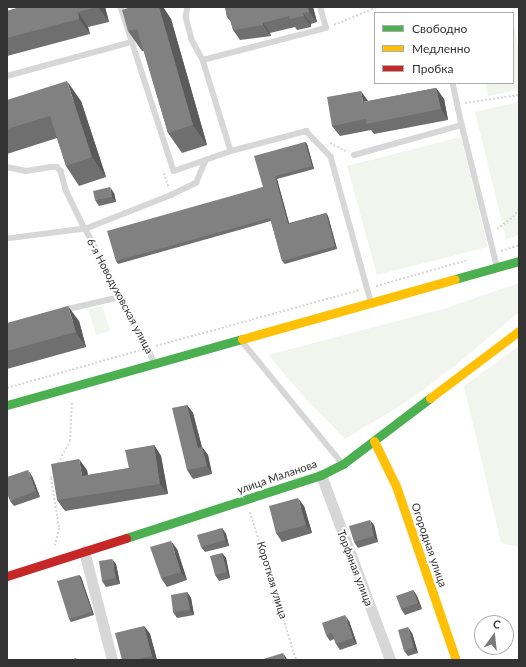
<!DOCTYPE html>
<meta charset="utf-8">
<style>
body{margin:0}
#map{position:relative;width:526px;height:667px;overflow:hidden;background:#fff;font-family:Lato,sans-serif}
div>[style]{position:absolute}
.green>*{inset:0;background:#f1f5ed}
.path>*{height:2px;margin-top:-1px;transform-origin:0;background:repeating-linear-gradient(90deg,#d6d6d6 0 2px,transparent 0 4px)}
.lane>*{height:5.5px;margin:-2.75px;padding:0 2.75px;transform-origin:2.75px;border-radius:2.75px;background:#d7d7d7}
.street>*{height:11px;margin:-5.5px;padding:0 5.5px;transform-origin:5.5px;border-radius:5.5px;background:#d7d7d7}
.fast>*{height:9px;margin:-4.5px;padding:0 4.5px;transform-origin:4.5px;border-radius:4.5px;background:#4caf50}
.slow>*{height:9px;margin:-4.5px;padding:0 4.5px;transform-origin:4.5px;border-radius:4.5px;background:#ffc107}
.jam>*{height:9px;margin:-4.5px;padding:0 4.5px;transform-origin:4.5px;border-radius:4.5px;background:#c62828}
.wall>*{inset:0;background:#6f6f6f}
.shaded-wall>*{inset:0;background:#5a5a5a}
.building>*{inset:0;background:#818181}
span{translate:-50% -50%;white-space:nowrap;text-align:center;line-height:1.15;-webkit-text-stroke:4px #fff;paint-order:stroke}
.street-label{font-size:11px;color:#333}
.frame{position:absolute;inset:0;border:8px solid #333;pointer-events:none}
.legend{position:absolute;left:374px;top:12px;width:140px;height:72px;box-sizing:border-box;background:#fff;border:1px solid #adadad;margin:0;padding:5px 7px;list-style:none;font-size:12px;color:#333}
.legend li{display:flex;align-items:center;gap:8px;height:20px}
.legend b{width:20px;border:1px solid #adadad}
.north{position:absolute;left:474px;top:615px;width:40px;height:40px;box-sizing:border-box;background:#fff;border:1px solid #adadad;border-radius:50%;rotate:15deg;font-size:11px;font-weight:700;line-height:16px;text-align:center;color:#333}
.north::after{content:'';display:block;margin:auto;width:14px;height:18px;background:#7a7a7a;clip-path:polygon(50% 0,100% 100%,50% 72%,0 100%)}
</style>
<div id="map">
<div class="green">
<div style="clip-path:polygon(513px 20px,519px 51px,519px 90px,488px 96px,485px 83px,513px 83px)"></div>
<div style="clip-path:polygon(519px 102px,519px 235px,506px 239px,475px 112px)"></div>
<div style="clip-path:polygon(461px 137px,488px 247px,377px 275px,347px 166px)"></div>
<div style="clip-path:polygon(519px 283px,519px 312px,456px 365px,405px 403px,345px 439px,305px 398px,268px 355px,443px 309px)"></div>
<div style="clip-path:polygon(102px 306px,110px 331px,96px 335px,88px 309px)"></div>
<div style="clip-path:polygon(519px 346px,519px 547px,501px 543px,464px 386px)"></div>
</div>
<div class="path">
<div style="left:334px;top:25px;width:47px;rotate:-22.7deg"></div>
<div style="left:465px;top:103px;width:55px;rotate:-8.4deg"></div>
<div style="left:330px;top:143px;width:18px;rotate:27deg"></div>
<div style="left:164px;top:173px;width:16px;rotate:72deg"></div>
<div style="left:497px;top:229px;width:20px;rotate:-37deg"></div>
<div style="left:513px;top:217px;width:10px;rotate:-53deg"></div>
<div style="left:501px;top:251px;width:19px;rotate:-18deg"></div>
<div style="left:376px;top:286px;width:96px;rotate:-15.8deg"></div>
<div style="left:156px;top:346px;width:212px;rotate:-15.4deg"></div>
<div style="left:7px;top:388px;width:138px;rotate:-15.9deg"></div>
<div style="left:58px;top:463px;width:25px;rotate:-61deg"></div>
<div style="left:70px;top:441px;width:40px;rotate:-87.1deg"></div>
<div style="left:54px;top:473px;width:6px;rotate:121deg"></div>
<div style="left:51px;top:478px;width:51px;rotate:80.9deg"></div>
<div style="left:59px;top:528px;width:18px;rotate:103deg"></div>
<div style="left:250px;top:512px;width:155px;rotate:72.7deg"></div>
</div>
<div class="lane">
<div style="left:121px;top:7px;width:172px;rotate:72.1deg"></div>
<div style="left:174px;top:171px;width:60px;rotate:-19.3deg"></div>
<div style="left:188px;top:7px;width:10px;rotate:101deg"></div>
<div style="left:186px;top:17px;width:24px;rotate:75deg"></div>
<div style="left:192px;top:40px;width:23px;rotate:61deg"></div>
<div style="left:203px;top:60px;width:95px;rotate:72.9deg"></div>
<div style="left:231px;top:151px;width:78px;rotate:-14.9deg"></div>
<div style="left:306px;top:131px;width:36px;rotate:46deg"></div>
<div style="left:331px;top:157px;width:149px;rotate:74.5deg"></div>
<div style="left:203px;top:60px;width:127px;rotate:-14.6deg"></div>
<div style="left:326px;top:28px;width:22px;rotate:-106deg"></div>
<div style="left:7px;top:76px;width:129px;rotate:-15.3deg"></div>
<div style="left:453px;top:83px;width:43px;rotate:77.9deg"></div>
<div style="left:462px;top:125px;width:144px;rotate:76deg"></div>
<div style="left:354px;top:155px;width:112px;rotate:-15.5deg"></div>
<div style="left:7px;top:167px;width:19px;rotate:12deg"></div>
<div style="left:26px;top:171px;width:25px;rotate:-9deg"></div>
<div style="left:51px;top:167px;width:6px"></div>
<div style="left:57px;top:167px;width:6px;rotate:45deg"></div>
<div style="left:61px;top:171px;width:20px;rotate:75deg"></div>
<div style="left:66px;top:190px;width:43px;rotate:64deg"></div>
<div style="left:85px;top:229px;width:79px;rotate:172.7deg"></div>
<div style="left:64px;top:310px;width:57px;rotate:-13.1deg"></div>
<div style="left:241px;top:340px;width:159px;rotate:50.6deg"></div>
<div style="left:154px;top:364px;width:17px;rotate:-111deg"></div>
<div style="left:148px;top:348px;width:135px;rotate:-117.9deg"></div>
<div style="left:85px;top:229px;width:92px;rotate:-21.6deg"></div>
<div style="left:171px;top:195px;width:28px;rotate:-26deg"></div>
<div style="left:196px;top:183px;width:25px;rotate:-67deg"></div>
</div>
<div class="street">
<div style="left:321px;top:475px;width:197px;rotate:69.5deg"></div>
<div style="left:84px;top:551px;width:113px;rotate:75.6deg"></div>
</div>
<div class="fast">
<div style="left:455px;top:279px;width:66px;rotate:-15.7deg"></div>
<div style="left:7px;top:405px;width:244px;rotate:-15.7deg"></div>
<div style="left:126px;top:538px;width:205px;rotate:-17.9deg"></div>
<div style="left:321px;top:475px;width:25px;rotate:-27deg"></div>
<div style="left:343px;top:464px;width:109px;rotate:-37.2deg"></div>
</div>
<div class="slow">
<div style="left:242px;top:339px;width:221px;rotate:-15.7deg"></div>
<div style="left:430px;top:398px;width:111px;rotate:-37deg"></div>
<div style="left:374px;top:441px;width:50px;rotate:63.9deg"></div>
<div style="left:396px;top:486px;width:184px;rotate:71deg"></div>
</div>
<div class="jam">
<div style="left:7px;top:576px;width:125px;rotate:-17.7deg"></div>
</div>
<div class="wall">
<div style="clip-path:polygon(21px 7px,105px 7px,109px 22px,88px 27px,90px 34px,7px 56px,7px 11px)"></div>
<div style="clip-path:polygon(128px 7px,163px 7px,171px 19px,207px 145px,182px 153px,168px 133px,144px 51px,142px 51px,128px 31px)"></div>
<div style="clip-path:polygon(225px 7px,313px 7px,317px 22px,311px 24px,311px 27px,297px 30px,295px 27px,270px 33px,271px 36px,240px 40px,233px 30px,231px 22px,227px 17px)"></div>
<div style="clip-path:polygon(436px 88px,444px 99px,448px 120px,374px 134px,371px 130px,340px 136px,332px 126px,368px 101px)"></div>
<div style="clip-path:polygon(7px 100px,81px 101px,106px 177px,79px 186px,66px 166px,57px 138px,7px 154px)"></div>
<div style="clip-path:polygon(305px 142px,307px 144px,314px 169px,277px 179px,289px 223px,326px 213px,328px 216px,337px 249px,285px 264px,282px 261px,271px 221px,118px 264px,116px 261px,263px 187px)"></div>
<div style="clip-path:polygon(114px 193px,116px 202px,99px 206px,95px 200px)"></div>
<div style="clip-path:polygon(79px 321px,86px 347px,7px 369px,7px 323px)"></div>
<div style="clip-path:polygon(187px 405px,193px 413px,202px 447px,208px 455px,212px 474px,193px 479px,187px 470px)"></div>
<div style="clip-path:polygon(154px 445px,161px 456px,168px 494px,65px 511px,57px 500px,87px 470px,88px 475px,129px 468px)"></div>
<div style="clip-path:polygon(32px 476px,40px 497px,14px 506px,10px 501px)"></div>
<div style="clip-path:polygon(304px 506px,312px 533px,282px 542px,276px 533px)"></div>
<div style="clip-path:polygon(374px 525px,378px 542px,358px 548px,354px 542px)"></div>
<div style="clip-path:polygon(222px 528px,226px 534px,229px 546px,205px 552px,201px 547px)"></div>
<div style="clip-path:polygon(177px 549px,187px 580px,167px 587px,161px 578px)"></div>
<div style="clip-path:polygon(222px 553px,226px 558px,230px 578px,219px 581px,215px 575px)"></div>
<div style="clip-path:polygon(116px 564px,120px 584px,106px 587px,102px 581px)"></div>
<div style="clip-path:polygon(79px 575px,81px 577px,94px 615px,71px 622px,69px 619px)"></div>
<div style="clip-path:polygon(413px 590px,417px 596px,422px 609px,405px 615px,401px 609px)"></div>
<div style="clip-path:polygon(187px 592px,191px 598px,194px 615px,177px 618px,173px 612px)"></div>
<div style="clip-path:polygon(349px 621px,357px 644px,340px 650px,336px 644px,334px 639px,330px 641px,326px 635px)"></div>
<div style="clip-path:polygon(144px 626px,150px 634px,157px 660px,122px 660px)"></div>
<div style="clip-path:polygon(412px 633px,418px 653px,408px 656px,404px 651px)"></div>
</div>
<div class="shaded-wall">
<div style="clip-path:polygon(98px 7px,105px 7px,109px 22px)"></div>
<div style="clip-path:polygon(159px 7px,163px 7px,171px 19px,207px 145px,193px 125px)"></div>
<div style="clip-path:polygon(308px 7px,313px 7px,317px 22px,309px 12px)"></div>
<div style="clip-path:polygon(78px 12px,88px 27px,90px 34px,79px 19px)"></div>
<div style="clip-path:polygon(303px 13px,311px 24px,311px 27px,304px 16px)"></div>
<div style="clip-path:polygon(263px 23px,270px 33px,271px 36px,263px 25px)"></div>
<div style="clip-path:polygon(67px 81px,81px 101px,106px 177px,92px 157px)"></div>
<div style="clip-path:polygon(436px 88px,444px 99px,448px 120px,441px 109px)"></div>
<div style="clip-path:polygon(361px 91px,368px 101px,363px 102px)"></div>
<div style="clip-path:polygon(305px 142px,307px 144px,314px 169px,312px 166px)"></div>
<div style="clip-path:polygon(275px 176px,277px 179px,290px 227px,288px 224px)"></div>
<div style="clip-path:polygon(110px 187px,114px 193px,116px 202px,112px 197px)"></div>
<div style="clip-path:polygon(326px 213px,328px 216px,337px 249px,335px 246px)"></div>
<div style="clip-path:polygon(68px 306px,79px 321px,86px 347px,76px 332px)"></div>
<div style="clip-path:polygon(187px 405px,193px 413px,204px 456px,198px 448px)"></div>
<div style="clip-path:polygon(154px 445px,161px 456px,168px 494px,160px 484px)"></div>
<div style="clip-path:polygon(202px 447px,208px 455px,212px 474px,207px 466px)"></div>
<div style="clip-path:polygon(79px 459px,87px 470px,89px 487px,82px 476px)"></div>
<div style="clip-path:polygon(28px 470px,32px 476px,40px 497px,36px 491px)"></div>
<div style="clip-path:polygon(298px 498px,304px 506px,312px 533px,306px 525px)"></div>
<div style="clip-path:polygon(370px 520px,374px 525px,378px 542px,374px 536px)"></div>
<div style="clip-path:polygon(222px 528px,226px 534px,229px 546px,225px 540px)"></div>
<div style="clip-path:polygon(171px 541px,177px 549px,187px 580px,181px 572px)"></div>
<div style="clip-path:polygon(222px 553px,226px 558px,230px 578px,227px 572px)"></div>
<div style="clip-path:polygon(112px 559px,116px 564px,120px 584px,116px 578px)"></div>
<div style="clip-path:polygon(79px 575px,81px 577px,94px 615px,92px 612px)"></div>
<div style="clip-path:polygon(413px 590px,417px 596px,422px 609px,418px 603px)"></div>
<div style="clip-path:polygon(187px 592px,191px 598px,194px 615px,190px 610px)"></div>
<div style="clip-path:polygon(345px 615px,349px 621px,357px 644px,353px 638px)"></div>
<div style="clip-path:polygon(144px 626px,150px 634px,157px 660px,155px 660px,152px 656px)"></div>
<div style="clip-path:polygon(408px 627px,412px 633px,418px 653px,414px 648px)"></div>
<div style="clip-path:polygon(283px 653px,287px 659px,287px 660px,285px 660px)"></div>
</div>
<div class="building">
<div style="clip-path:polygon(21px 7px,97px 7px,78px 12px,79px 19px,7px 38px,7px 11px)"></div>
<div style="clip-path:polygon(128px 7px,159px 7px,193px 125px,168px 133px,137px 29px,128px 31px,122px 10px,128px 8px)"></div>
<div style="clip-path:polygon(225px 7px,308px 7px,309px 12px,303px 13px,304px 16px,290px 19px,289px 16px,263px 23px,263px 25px,233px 30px,229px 16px,227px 17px)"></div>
<div style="clip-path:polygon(67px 81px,92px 157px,66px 166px,50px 116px,7px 129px,7px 100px)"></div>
<div style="clip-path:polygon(436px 88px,441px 109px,366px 124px,366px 119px,332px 126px,327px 97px,361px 91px,363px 102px)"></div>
<div style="clip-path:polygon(305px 142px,312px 166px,275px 176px,288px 224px,326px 213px,335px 246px,282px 261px,270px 218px,116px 261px,107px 231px,263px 187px,254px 156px)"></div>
<div style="clip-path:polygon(110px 187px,112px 197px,95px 200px,93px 191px)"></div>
<div style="clip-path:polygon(68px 306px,76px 332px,7px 351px,7px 323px)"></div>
<div style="clip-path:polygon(187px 405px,198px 448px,202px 447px,207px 466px,187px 470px,172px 408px)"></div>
<div style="clip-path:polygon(154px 445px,160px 484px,57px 500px,51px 464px,79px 459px,82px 476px,129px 468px,125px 450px)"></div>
<div style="clip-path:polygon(28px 470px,36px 491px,10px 501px,7px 493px,7px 477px)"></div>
<div style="clip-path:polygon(298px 498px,306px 525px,276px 533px,269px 506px)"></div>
<div style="clip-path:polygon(370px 520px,374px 536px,354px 542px,349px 526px)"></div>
<div style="clip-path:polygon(222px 528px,225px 540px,201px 547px,197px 535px)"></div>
<div style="clip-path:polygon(171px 541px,181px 572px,161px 578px,150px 547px)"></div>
<div style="clip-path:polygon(222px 553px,227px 572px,215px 575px,210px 556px)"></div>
<div style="clip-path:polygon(112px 559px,116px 578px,102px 581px,99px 561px)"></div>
<div style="clip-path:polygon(79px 575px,92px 612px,69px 619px,57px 581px)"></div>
<div style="clip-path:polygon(413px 590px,418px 603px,401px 609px,396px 596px)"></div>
<div style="clip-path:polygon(187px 592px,190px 610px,173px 612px,171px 595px)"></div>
<div style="clip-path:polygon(345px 615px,353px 638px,336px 644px,332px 633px,326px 635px,322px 623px)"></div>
<div style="clip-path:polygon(144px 626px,152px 656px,135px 660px,122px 660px,115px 633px)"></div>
<div style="clip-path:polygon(408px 627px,414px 648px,404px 651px,398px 630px)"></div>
<div style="clip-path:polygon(283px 653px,285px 660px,260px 660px)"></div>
<div style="clip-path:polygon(76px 658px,77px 660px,71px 660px)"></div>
</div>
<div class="street-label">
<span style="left:120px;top:296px;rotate:62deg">6-я Новодуховская улица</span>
<span style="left:277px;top:477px;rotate:-19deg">улица Маланова</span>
<span style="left:429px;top:545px;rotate:71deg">Огородная улица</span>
<span style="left:355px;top:568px;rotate:69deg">Торфяная улица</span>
<span style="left:272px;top:580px;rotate:73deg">Короткая улица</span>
</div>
<div class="frame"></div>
<ul class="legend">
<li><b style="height:5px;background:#4caf50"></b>Свободно</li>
<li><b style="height:5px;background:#ffc107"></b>Медленно</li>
<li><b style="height:5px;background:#c62828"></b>Пробка</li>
</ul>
<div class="north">С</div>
</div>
